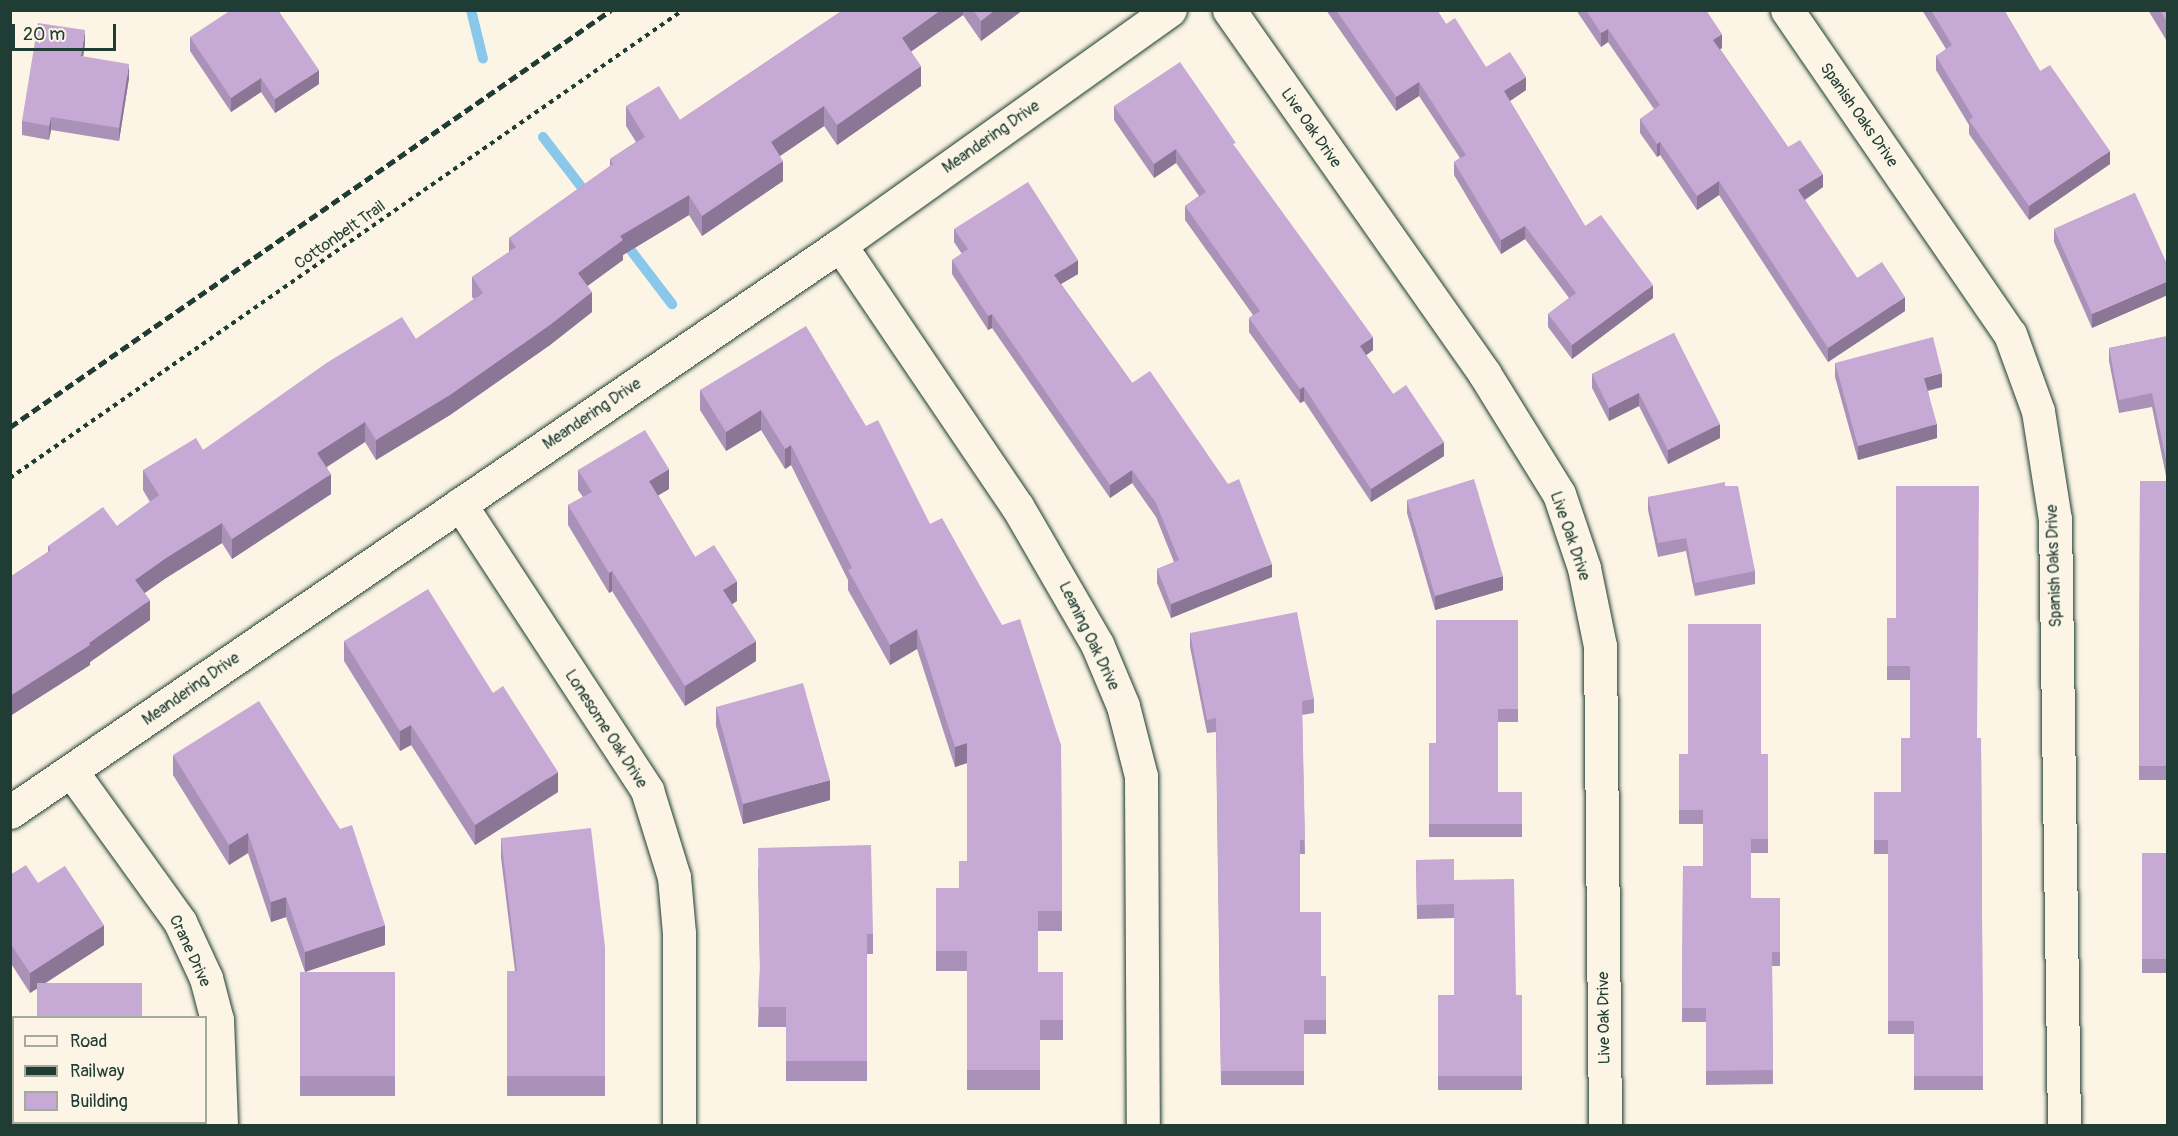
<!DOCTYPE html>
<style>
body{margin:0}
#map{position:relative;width:2178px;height:1136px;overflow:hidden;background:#fcf5e5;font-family:Pangolin,sans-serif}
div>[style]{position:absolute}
.stream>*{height:10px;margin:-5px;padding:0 5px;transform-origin:5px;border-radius:5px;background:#89c8ea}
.path>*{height:4px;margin-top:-2px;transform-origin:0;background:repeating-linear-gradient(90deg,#1f3d34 0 4.5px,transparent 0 9px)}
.roads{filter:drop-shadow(0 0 2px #1f3d34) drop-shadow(0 0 2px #1f3d34)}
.minor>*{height:33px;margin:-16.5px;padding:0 16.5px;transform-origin:16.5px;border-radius:16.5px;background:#fcf5e5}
.rail>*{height:4.5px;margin-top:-2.25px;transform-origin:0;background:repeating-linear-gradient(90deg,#1f3d34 0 9px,transparent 0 13.5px)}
.wall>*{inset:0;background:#aa91b7}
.shaded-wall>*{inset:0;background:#8b7695}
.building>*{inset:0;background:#c6a9d5}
span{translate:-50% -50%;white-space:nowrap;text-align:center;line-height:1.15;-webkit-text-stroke:4.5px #fcf5e5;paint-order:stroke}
.street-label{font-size:16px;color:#1f3d34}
.frame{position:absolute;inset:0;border:12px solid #1f3d34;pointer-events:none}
.legend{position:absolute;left:12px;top:1016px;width:195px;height:108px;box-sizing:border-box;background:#fcf5e5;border:2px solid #a4ab9e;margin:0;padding:8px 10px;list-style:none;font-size:18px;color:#1f3d34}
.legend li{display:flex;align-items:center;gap:12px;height:30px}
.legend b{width:30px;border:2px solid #a4ab9e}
.scale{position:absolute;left:12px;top:24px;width:104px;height:27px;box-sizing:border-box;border:3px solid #1f3d34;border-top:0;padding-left:8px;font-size:18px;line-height:21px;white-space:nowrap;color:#1f3d34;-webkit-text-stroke:4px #fcf5e5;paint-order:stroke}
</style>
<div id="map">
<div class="stream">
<div style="left:471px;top:10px;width:50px;rotate:76.2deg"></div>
<div style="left:543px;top:137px;width:76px;rotate:52.5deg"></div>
<div style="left:623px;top:240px;width:81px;rotate:52.6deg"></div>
</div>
<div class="path">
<div style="left:10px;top:478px;width:820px;rotate:-34.81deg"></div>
</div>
<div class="roads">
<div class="minor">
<div style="left:1229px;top:10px;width:444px;rotate:54.9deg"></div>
<div style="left:1484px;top:373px;width:142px;rotate:58.2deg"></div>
<div style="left:1559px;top:494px;width:78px;rotate:71.3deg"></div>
<div style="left:1584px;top:568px;width:80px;rotate:78.4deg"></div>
<div style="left:1600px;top:646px;width:480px;rotate:89.4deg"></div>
<div style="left:1787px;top:10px;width:393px;rotate:55.5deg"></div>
<div style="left:2010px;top:334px;width:82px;rotate:70deg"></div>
<div style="left:2038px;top:411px;width:109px;rotate:81.1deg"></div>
<div style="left:2055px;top:519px;width:607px;rotate:89.15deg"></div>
<div style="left:840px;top:245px;width:315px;rotate:55.9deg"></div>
<div style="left:1017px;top:506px;width:160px;rotate:59.9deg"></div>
<div style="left:1097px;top:644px;width:67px;rotate:67.2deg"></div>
<div style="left:1123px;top:706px;width:72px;rotate:75.6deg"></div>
<div style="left:1141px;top:776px;width:350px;rotate:89.7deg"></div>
<div style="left:460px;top:504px;width:342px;rotate:56.8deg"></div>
<div style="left:647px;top:790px;width:91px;rotate:72.8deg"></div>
<div style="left:674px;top:877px;width:56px;rotate:84.9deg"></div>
<div style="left:679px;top:933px;width:193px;rotate:90deg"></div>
<div style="left:72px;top:772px;width:185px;rotate:54.2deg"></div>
<div style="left:180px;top:922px;width:62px;rotate:65.1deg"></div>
<div style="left:206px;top:978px;width:43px;rotate:75.3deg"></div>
<div style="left:217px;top:1020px;width:106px;rotate:87.8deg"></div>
<div style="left:10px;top:812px;width:1005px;rotate:-34.34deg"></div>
<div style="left:840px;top:245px;width:405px;rotate:-35.5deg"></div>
</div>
</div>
<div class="rail">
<div style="left:10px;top:427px;width:731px;rotate:-34.75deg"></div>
</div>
<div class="wall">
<div style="clip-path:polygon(843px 10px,1023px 10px,981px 41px,963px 15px,911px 51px,921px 86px,837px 145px,824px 126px,780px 156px,783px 181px,702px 236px,689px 215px,623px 255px,623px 260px,587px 286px,592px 312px,550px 345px,450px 415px,376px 460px,365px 442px,327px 467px,331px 494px,232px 559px,222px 543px,166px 578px,144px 593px,150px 620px,90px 662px,90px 665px,10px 716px,10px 577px,48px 552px,48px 546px,117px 526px,150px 502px,143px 490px,143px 470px,203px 450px,416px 339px,474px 299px,472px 297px,472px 277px,509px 252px,509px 238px,610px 166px,610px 159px,636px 142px,626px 126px,626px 106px,680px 120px)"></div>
<div style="clip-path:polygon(1326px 10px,1437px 10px,1446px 24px,1486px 67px,1526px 90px,1510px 101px,1585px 226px,1653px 298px,1572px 359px,1548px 327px,1548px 314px,1569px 298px,1525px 239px,1501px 254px,1454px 175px,1454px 162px,1460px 158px,1419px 96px,1396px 111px)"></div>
<div style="clip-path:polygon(1576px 10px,1706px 10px,1722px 48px,1720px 49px,1788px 147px,1823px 187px,1805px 200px,1857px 278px,1905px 311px,1828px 362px,1719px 195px,1697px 210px,1660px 155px,1657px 157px,1640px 133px,1640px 119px,1654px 109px,1608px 42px,1601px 47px)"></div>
<div style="clip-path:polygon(1922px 10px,2004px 10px,2040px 71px,2110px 164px,2029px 220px,1969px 134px,1969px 125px,1936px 70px,1936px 56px,1946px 49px)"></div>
<div style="clip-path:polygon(2148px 10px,2168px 10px,2168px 43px)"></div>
<div style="clip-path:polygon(190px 37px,319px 84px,275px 113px,261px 92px,231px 112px,190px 51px)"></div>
<div style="clip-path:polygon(85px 44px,83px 57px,129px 78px,119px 141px,51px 130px,49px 140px,22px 135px,22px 121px)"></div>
<div style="clip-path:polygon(1114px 106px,1236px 148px,1373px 350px,1366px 355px,1393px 394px,1444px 456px,1371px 502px,1304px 401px,1300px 403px,1249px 332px,1249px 318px,1253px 315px,1185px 220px,1185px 206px,1199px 196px,1176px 163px,1154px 178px,1114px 120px)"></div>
<div style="clip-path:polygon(2135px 193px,2092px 328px,2054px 242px,2054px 229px)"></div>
<div style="clip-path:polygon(954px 229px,1078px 274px,1061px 284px,1272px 577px,1171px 618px,1157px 583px,1157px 569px,1174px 562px,1156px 517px,1132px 483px,1110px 498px,992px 328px,988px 330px,952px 274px,952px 260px,962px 254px,954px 242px)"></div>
<div style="clip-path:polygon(1674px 333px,1720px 438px,1668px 464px,1639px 406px,1609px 421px,1592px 388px,1592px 374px)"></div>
<div style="clip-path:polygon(2168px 336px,2168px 973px,2142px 973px,2142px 853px,2167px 853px,2167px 780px,2139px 780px,2140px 481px,2167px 481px,2152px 407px,2119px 413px,2109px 361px,2109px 348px)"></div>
<div style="clip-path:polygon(1835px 363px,1942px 387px,1928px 391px,1937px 438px,1858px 460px,1835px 377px)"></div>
<div style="clip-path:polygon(700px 390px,866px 426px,930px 524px,1061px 745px,1062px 931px,1038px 931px,1038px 972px,1063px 972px,1063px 1040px,1040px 1040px,1040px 1090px,967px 1090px,967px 971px,936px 971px,936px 888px,959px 888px,967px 861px,967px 763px,955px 767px,917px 649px,890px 665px,848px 590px,848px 580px,791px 465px,785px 469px,761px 430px,726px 451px,700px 410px)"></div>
<div style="clip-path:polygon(578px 470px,669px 489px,658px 495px,695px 557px,737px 601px,732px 604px,756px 661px,685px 706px,612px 591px,609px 593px,568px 525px,568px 505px,583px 497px,578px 490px)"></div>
<div style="clip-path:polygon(1725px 486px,1755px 571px,1755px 584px,1695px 596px,1686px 551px,1658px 557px,1648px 510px,1648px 497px)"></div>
<div style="clip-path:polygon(1407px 500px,1503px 590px,1435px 610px,1407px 513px)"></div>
<div style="clip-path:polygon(1887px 618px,1977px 738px,1981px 738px,1983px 1090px,1914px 1090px,1914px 1034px,1888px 1034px,1888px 854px,1874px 854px,1874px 792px,1901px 792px,1910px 738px,1910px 680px,1887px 680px)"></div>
<div style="clip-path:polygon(1518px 620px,1518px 722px,1498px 722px,1498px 792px,1522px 792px,1522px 837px,1429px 837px,1429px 743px,1436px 743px)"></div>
<div style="clip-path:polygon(1190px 633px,1314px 699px,1314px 713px,1302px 715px,1305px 854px,1300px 854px,1300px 912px,1321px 976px,1326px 976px,1326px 1034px,1304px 1034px,1304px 1085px,1221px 1085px,1216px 732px,1207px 733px,1190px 647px)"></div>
<div style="clip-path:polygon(344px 641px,493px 693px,558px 792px,475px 845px,411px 745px,400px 751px,344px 661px)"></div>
<div style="clip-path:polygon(716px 707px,830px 800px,743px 824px,716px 726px)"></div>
<div style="clip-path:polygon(1679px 754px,1768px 754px,1768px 853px,1751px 853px,1751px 898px,1780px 898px,1780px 966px,1772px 966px,1773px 1084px,1706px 1085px,1706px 1022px,1682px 1022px,1683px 866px,1703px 866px,1703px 824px,1679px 824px)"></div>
<div style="clip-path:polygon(173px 755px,385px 945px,305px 972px,286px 917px,271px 922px,248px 853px,229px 865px,173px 775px)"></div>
<div style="clip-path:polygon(501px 838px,605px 947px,605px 1096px,507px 1096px,507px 971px,515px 971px,501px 858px)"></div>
<div style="clip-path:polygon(1416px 860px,1454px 880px,1516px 995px,1522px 995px,1522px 1090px,1438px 1090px,1438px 995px,1454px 995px,1454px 918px,1417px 919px)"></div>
<div style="clip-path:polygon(758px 868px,873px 934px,873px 954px,867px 954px,867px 1081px,786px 1081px,786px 1027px,758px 1027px,760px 971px)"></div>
<div style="clip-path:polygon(10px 875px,38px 883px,104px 945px,30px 993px,10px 962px)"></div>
<div style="clip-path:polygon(300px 972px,395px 972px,395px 1096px,300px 1096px)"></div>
</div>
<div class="shaded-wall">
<div style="clip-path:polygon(941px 10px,963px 10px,963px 15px,902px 58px,902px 38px)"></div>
<div style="clip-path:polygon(995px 10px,1023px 10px,981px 41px,981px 21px)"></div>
<div style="clip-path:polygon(1608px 29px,1608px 42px,1601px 47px,1601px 33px)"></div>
<div style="clip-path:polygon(85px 30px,85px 44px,81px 70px,81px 56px)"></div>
<div style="clip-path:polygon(1722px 34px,1722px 48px,1713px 53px,1713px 40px)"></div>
<div style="clip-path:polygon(129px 64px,129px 78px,119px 141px,119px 128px)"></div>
<div style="clip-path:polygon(921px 66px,921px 86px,837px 145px,837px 125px)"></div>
<div style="clip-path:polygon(319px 70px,319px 84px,275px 113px,275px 99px)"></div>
<div style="clip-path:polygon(1526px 77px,1526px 90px,1504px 105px,1504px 91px)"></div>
<div style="clip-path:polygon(261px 78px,261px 92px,231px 112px,231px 98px)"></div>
<div style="clip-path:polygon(1419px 82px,1419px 96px,1396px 111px,1396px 97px)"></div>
<div style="clip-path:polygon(824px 106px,824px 126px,771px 162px,771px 142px)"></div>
<div style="clip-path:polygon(51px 117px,51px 130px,49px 140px,49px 126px)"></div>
<div style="clip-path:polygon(1660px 142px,1660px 155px,1657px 157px,1657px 144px)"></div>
<div style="clip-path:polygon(1176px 149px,1176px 163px,1154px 178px,1154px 164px)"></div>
<div style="clip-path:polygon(2110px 151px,2110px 164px,2029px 220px,2029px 206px)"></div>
<div style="clip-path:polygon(783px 161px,783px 181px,702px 236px,702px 216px)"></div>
<div style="clip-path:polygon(1823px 174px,1823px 187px,1798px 204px,1798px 190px)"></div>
<div style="clip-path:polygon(1719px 181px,1719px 195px,1697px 210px,1697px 196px)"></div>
<div style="clip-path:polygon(689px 195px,689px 215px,623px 255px,623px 260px,578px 293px,578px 273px,620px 236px)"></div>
<div style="clip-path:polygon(1525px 226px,1525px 239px,1501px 254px,1501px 240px)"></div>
<div style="clip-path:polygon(1078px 260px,1078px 274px,1054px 288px,1054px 275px)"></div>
<div style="clip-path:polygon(2168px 281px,2168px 295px,2092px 328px,2092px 314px)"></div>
<div style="clip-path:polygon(1653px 285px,1653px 298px,1572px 359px,1572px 345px)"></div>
<div style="clip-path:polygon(592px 292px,592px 312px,550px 345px,450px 415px,376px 460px,376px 440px)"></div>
<div style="clip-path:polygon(1905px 297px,1905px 311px,1828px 362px,1828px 348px)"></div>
<div style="clip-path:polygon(992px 314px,992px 328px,988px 330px,988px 316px)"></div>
<div style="clip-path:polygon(1373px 337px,1373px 350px,1360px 360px,1360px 346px)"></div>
<div style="clip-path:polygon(1942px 373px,1942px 387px,1924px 391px,1924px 378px)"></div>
<div style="clip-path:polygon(1304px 387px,1304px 401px,1300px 403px,1300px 389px)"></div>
<div style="clip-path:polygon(1639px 393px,1639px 406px,1609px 421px,1609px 408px)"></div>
<div style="clip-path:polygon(761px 410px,761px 430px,726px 451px,726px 432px)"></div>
<div style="clip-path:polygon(365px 422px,365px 442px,317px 473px,317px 453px)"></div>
<div style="clip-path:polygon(1720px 424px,1720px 438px,1668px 464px,1668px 450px)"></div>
<div style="clip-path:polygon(1937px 424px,1937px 438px,1858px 460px,1858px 446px)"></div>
<div style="clip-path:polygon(1444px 442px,1444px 456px,1371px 502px,1371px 489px)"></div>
<div style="clip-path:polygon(791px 445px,791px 465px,785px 469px,785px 449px)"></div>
<div style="clip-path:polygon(669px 469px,669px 489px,649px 501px,649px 481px)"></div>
<div style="clip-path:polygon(1132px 470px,1132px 483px,1110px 498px,1110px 485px)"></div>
<div style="clip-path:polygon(331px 474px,331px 494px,232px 559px,232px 539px)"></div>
<div style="clip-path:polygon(222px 523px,222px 543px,166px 578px,135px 600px,135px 580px,166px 558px)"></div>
<div style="clip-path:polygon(1272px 564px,1272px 577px,1171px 618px,1171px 604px)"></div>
<div style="clip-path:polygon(612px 571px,612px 591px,609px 593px,609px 573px)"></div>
<div style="clip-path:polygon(1503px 576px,1503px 590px,1435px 610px,1435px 596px)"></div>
<div style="clip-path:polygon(737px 581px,737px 601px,723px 610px,723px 590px)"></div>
<div style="clip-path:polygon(150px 600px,150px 620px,90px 662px,90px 665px,10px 716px,10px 696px,89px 643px)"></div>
<div style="clip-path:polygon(917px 629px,917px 649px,890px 665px,890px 645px)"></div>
<div style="clip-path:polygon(756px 641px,756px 661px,685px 706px,685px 686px)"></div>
<div style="clip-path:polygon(411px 725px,411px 745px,400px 751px,400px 731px)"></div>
<div style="clip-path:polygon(967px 743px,967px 763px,955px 767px,955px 747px)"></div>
<div style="clip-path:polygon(558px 772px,558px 792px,475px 845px,475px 825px)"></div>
<div style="clip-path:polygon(830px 780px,830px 800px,743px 824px,743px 804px)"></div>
<div style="clip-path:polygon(248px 833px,248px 853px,229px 865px,229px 845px)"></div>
<div style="clip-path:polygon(286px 897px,286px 917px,271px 922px,271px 902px)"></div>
<div style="clip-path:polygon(104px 925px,104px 945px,30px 993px,30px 973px)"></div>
<div style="clip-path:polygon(385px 925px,385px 945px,305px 972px,305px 952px)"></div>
</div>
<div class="building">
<div style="clip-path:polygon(231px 10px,278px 10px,319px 70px,275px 99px,261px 78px,231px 98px,190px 37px)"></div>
<div style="clip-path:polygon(843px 10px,941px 10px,902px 38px,921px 66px,837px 125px,824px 106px,771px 142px,783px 161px,702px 216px,689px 195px,620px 236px,623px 240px,578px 273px,592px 292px,550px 325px,450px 395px,376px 440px,365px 422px,317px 453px,331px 474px,232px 539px,222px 523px,166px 558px,135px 580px,150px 600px,89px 643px,90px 645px,10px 696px,10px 577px,51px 550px,48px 546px,103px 507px,117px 526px,159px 495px,143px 470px,196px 438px,203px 450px,328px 362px,402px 317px,416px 339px,483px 293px,472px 277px,516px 247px,509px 238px,613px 164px,610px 159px,645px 137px,626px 106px,659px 86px,680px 120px)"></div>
<div style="clip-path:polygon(973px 10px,995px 10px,981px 21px)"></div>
<div style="clip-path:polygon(1336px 10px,1437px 10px,1446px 24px,1455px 18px,1486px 67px,1510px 52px,1526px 77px,1504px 91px,1585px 226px,1601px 215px,1653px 285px,1572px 345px,1548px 314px,1576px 293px,1525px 226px,1501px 240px,1454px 162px,1466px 155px,1419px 82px,1396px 97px)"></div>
<div style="clip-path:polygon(1586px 10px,1706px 10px,1722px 34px,1713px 40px,1788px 147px,1800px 140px,1823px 174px,1798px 190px,1857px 278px,1882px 262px,1905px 297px,1828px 348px,1719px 181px,1697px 196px,1660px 142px,1657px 144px,1640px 119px,1660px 105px,1608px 29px,1601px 33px)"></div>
<div style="clip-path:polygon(1931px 10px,2004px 10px,2040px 71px,2050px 65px,2110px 151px,2029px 206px,1969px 120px,1973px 117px,1936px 56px,1952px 45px)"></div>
<div style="clip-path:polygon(2160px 10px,2168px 10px,2168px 24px)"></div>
<div style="clip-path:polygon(38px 23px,85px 30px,81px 56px,129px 64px,119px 128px,51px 117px,49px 126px,22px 121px)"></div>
<div style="clip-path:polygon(1180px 62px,1236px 143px,1233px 144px,1373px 337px,1360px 346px,1393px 394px,1406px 385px,1444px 442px,1371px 489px,1304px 387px,1300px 389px,1249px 318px,1260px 311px,1185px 206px,1206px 192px,1176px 149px,1154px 164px,1114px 106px)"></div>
<div style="clip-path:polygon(1028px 182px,1078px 260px,1054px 275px,1132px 383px,1150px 371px,1228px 484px,1239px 479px,1272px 564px,1171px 604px,1157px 569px,1179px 560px,1156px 503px,1132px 470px,1110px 485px,992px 314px,988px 316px,952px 260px,968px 249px,954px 229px)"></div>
<div style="clip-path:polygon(2135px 193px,2168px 266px,2168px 281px,2092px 314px,2054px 229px)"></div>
<div style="clip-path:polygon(806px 326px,866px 426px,878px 420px,930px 524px,942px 518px,1002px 625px,1020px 619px,1061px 745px,1062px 911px,1038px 911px,1038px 972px,1063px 972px,1063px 1020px,1040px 1020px,1040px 1070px,967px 1070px,967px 951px,936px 951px,936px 888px,959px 888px,959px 861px,967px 861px,967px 743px,955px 747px,917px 629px,890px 645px,848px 570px,852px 568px,791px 445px,785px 449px,761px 410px,726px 432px,700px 390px)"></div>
<div style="clip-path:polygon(1674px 333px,1720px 424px,1668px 450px,1639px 393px,1609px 408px,1592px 374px)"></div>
<div style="clip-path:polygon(2168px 336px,2168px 469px,2152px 393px,2119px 400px,2109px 348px)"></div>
<div style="clip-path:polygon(1933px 337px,1942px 373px,1924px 378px,1937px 424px,1858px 446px,1835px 363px)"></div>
<div style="clip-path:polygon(645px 430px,669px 469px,649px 481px,695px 557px,714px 545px,737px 581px,723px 590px,756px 641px,685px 686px,612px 571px,609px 573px,568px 505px,592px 492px,578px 470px)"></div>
<div style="clip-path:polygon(1474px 479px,1503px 576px,1435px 596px,1407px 500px)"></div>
<div style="clip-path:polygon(2140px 481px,2168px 481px,2168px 959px,2142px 959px,2142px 853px,2167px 853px,2167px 766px,2139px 766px)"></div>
<div style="clip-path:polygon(1725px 482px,1725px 486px,1738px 486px,1755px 571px,1695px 583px,1686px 538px,1658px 543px,1648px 497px)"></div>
<div style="clip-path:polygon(1896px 486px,1979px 486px,1977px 738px,1981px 738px,1983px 1076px,1914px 1076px,1914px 1021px,1888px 1021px,1888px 840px,1874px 840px,1874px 792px,1901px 792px,1901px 738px,1910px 738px,1910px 666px,1887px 666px,1887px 618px,1896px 618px)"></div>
<div style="clip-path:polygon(428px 589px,493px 693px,503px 686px,558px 772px,475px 825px,411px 725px,400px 731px,344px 641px)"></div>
<div style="clip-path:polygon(1297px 612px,1314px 699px,1302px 701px,1305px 840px,1300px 840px,1300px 912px,1321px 912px,1321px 976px,1326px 976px,1326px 1020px,1304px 1020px,1304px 1071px,1221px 1071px,1216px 718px,1207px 720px,1190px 633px)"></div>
<div style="clip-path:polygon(1436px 620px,1518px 620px,1518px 709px,1498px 709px,1498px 792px,1522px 792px,1522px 824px,1429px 824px,1429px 743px,1436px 743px)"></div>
<div style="clip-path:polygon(1688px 624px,1761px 624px,1761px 754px,1768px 754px,1768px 839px,1751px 839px,1751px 898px,1780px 898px,1780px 952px,1772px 952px,1773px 1070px,1706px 1071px,1706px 1008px,1682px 1008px,1683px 866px,1703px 866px,1703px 810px,1679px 810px,1679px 754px,1688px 754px)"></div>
<div style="clip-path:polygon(803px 683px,830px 780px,743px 804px,716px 707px)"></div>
<div style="clip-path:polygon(259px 701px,340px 829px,352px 825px,385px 925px,305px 952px,286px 897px,271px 902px,248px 833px,229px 845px,173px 755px)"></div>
<div style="clip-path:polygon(591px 828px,605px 947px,605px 1076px,507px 1076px,507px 971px,517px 971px,501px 838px)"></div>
<div style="clip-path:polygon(871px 845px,873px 934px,867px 934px,867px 1061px,786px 1061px,786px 1007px,758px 1007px,760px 965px,758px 848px)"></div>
<div style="clip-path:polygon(1454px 859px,1454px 880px,1514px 879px,1516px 995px,1522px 995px,1522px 1076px,1438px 1076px,1438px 995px,1454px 995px,1454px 904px,1417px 905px,1416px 860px)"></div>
<div style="clip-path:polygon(26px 865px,38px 883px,65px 866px,104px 925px,30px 973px,10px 943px,10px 875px)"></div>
<div style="clip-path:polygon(300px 972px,395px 972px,395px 1076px,300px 1076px)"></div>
<div style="clip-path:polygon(37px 983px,142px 983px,142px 1017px,37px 1017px)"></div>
</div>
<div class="street-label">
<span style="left:1859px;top:115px;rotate:55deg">Spanish Oaks Drive</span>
<span style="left:1311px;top:128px;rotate:55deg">Live Oak Drive</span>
<span style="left:991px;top:137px;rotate:-35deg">Meandering Drive</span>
<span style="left:340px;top:235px;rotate:-35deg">Cottonbelt Trail</span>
<span style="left:592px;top:414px;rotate:-34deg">Meandering Drive</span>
<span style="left:1570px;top:536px;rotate:71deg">Live Oak Drive</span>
<span style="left:2054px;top:566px;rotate:-92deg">Spanish Oaks Drive</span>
<span style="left:1089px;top:636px;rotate:64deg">Leaning Oak Drive</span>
<span style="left:191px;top:689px;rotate:-35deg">Meandering Drive</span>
<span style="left:606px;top:729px;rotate:57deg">Lonesome Oak Drive</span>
<span style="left:190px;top:951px;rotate:65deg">Crane Drive</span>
<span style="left:1604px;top:1018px;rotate:-91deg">Live Oak Drive</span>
</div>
<div class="frame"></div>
<ul class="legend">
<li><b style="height:8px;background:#fcf5e5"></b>Road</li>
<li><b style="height:8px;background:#1f3d34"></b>Railway</li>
<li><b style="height:16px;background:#c6a9d5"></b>Building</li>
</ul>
<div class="scale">20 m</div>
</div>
